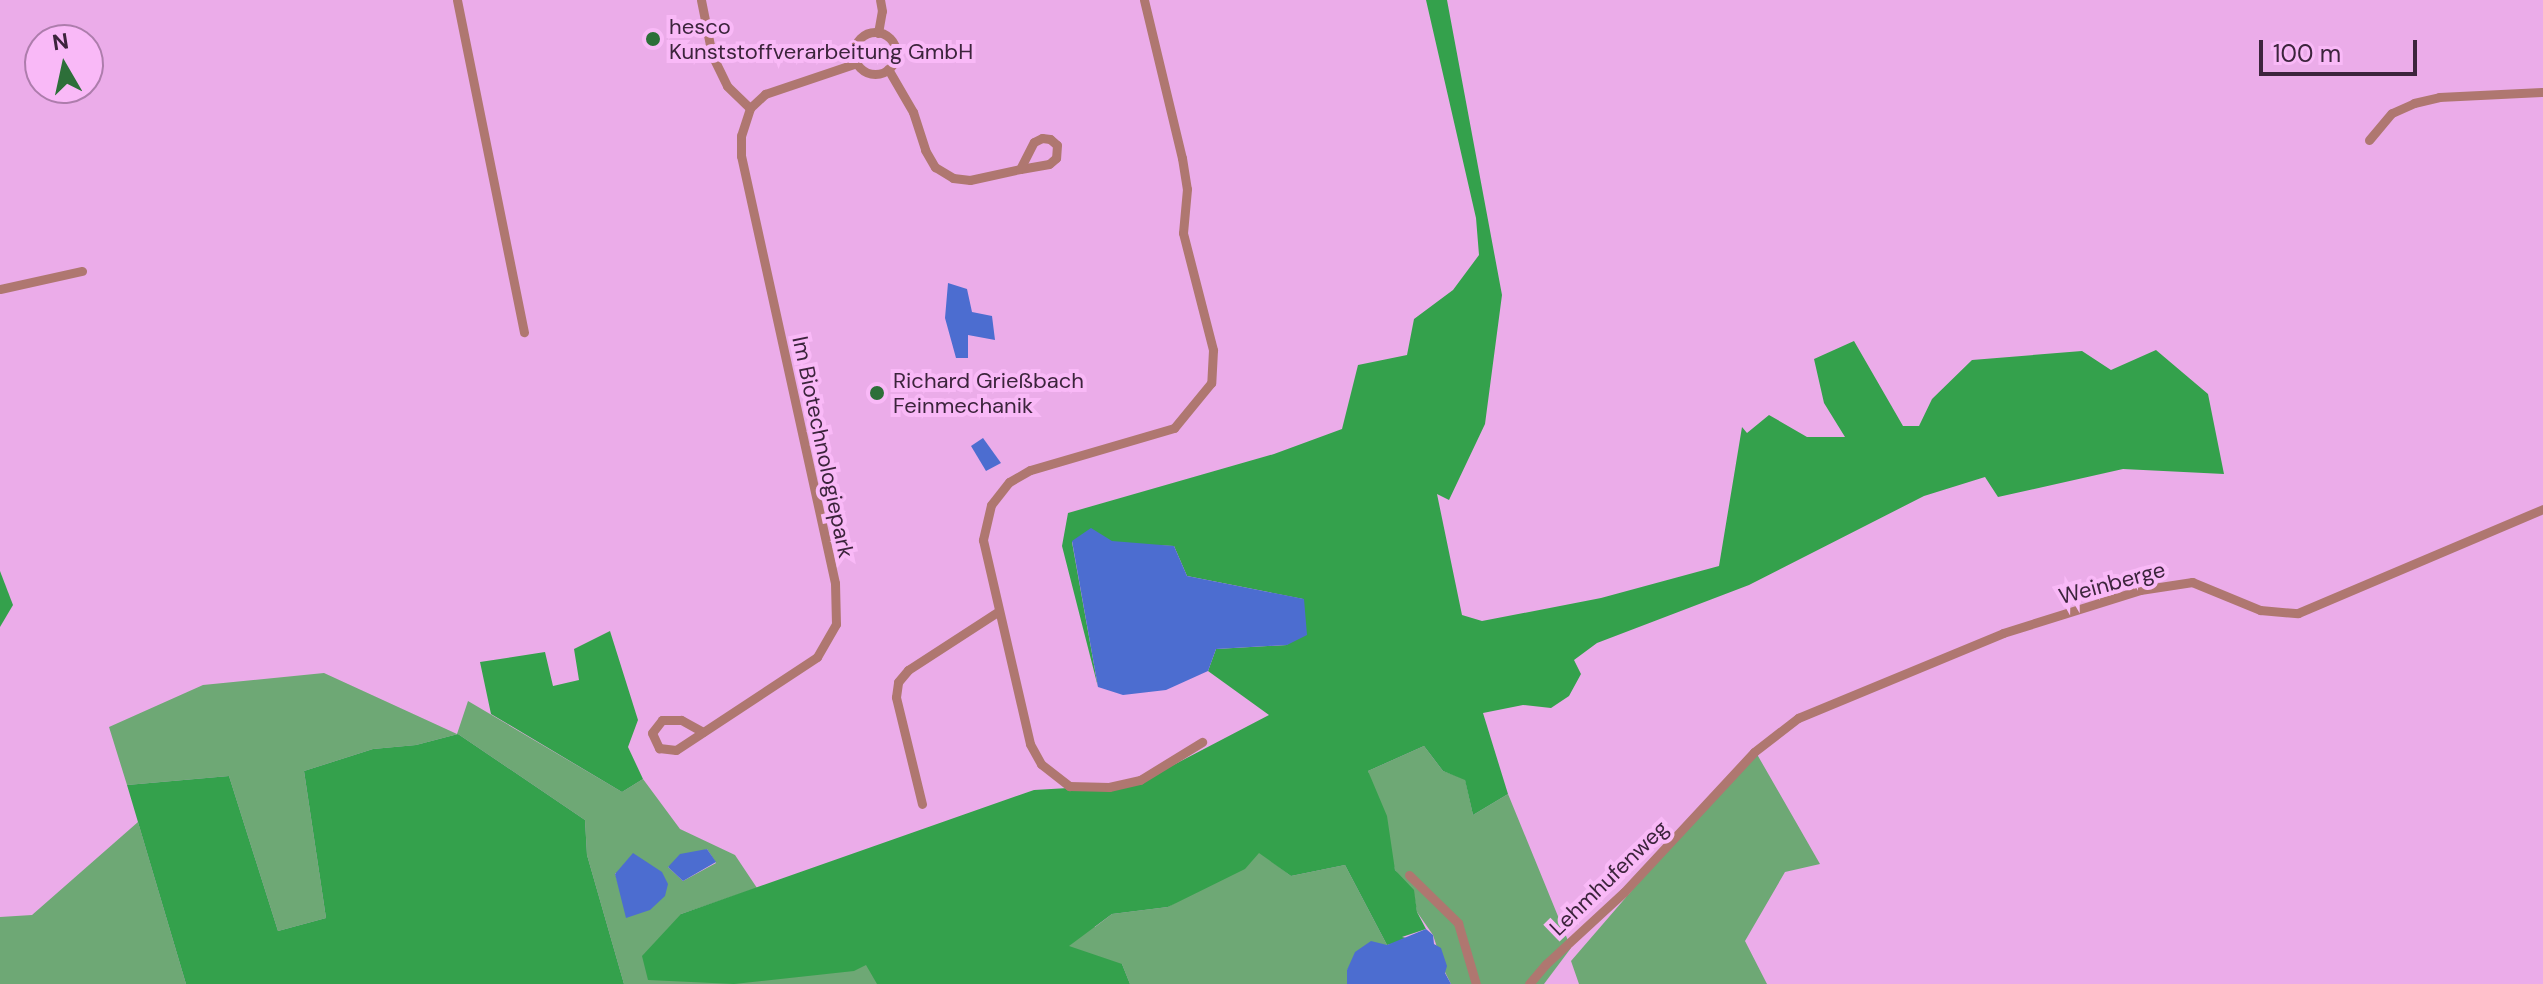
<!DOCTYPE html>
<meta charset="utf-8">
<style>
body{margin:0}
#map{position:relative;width:2543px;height:984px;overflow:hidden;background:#ebace9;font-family:"DM Sans",sans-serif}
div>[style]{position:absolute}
.green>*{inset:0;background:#6ea875}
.forest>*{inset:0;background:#34a14c}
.water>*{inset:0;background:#4c6dd0}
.minor>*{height:9px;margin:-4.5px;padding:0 4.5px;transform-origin:4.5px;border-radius:4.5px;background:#af7770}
.minor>.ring{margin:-4.5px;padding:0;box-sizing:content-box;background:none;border:9px solid #af7770;border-radius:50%}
.dots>*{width:22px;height:22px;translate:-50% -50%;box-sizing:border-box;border:4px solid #f9b9f7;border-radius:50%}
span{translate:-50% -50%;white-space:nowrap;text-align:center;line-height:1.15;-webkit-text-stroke:8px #f9b9f7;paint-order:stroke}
.poi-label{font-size:22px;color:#3c243c}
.left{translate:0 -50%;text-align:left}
.street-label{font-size:22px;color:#3c243c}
.north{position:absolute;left:24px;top:24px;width:80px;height:80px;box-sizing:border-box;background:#f9b9f7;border:2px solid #ad7dac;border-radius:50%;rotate:351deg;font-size:22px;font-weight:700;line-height:32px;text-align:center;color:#3c243c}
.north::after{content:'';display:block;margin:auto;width:28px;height:36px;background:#2d6f39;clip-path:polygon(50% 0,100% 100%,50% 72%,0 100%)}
.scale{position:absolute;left:2259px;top:40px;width:158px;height:36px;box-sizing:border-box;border:4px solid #3c243c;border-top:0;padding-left:10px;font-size:24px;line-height:28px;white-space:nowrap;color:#3c243c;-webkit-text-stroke:6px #f9b9f7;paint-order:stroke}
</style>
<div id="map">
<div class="green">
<div style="clip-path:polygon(evenodd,324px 673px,457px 734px,468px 701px,622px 792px,643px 779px,680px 829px,735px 855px,757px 888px,681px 914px,1095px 927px,1112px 914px,1168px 907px,1259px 852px,1291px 876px,1345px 865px,1387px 945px,1347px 970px,1347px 984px,1130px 984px,1122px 964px,1110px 984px,624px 984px,587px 855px,585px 820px,458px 734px,416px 745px,373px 749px,304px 771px,326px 918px,278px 931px,229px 776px,127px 785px,109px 727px,203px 685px,324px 673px,707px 849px,716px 863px,683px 881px,668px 867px,707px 849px,324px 673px,615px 873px,665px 896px,620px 890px,615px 873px)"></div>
<div style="clip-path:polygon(1424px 746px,1443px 771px,1465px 779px,1473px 815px,1508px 794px,1571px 948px,1544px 984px,1451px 984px,1445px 972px,1433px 935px,1417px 912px,1414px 895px,1395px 870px,1368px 771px)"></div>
<div style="clip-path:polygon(1754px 749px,1820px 864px,1785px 872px,1745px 941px,1767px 984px,1579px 984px,1571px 961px)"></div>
<div style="clip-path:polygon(138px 822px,186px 984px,0 984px,0 917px,32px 915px)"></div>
</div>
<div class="forest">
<div style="clip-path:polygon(1426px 0,1447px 0,1502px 295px,1485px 424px,1449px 500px,1437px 494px,1462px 615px,1482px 621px,1601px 598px,1719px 566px,1742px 427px,1747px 433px,1769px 415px,1807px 437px,1845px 437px,1824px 403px,1814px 359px,1854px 341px,1903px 426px,1919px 426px,1932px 399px,1972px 360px,2082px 351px,2111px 370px,2156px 350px,2208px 394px,2224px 474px,2123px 469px,1998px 497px,1985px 477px,1924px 496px,1749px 585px,1597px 643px,1574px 660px,1581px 674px,1569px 696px,1551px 708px,1523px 705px,1483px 713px,1508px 794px,1473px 815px,1465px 780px,1443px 771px,1424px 746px,1368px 771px,1387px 816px,1395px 870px,1414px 890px,1417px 912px,1426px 929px,1402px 937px,1411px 939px,1387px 945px,1345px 865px,1291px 876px,1259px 853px,1245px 869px,1168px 907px,1112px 914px,1069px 946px,1122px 964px,1130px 984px,877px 984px,866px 965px,854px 971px,734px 984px,648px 980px,642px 956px,681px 914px,1034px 790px,1137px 784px,1269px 715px,1208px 671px,1216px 649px,1287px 645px,1303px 599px,1187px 576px,1174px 546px,1072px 542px,1098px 687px,1062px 546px,1068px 513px,1274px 454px,1342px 429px,1358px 365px,1407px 355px,1414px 319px,1453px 290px,1479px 255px,1476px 218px)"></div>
<div style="clip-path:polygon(0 571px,13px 605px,0 627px)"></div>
<div style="clip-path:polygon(610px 631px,638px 720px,628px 747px,643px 779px,622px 792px,491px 714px,480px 662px,545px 652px,553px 686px,579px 680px,574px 649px)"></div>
<div style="clip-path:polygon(458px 734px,585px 820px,587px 855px,624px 984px,186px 984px,127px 785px,229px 776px,278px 931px,326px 918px,304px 771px,373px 749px,416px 745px)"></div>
</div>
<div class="water">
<div style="clip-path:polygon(948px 283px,967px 289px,972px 312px,992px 316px,995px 340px,968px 335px,968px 358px,956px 358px,945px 318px)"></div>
<div style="clip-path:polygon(983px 438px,1001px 463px,986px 471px,971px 446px)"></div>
<div style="clip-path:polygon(1091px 528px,1112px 541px,1174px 546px,1187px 576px,1304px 599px,1307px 635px,1287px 645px,1216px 649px,1208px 671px,1166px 690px,1123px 695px,1098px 687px,1072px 541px)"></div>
<div style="clip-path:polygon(707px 849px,716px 862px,683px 881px,668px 867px,680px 854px)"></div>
<div style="clip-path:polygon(633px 853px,662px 872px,668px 884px,665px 896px,650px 910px,626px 918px,615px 874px)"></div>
<div style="clip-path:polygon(1426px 929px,1433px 935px,1434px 944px,1441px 948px,1447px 966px,1445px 973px,1451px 984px,1347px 984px,1347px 970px,1355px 952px,1371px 941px,1387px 945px)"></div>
</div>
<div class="minor">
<div style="left:457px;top:0;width:339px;rotate:78.6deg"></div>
<div style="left:701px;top:0;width:56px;rotate:78.7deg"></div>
<div style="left:712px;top:55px;width:34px;rotate:64deg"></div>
<div style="left:727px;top:86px;width:32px;rotate:44deg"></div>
<div style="left:1144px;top:0;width:163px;rotate:76.5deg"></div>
<div style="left:1182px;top:158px;width:31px;rotate:81deg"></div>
<div style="left:1187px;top:189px;width:44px;rotate:95.2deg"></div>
<div style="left:1183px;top:233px;width:121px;rotate:75.6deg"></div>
<div style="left:1213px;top:350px;width:33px;rotate:93deg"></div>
<div style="left:1211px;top:383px;width:58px;rotate:129.4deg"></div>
<div style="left:1174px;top:428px;width:150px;rotate:163.7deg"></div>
<div style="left:1030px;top:470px;width:24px;rotate:150deg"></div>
<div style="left:1009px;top:482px;width:29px;rotate:128deg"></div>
<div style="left:991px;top:505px;width:36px;rotate:103deg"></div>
<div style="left:983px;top:540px;width:209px;rotate:77deg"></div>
<div style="left:1030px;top:744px;width:23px;rotate:61deg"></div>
<div style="left:1041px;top:764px;width:36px;rotate:38deg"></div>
<div style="left:1069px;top:786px;width:40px;rotate:1.4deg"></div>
<div style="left:1109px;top:787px;width:32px;rotate:-13deg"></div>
<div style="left:1140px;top:780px;width:73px;rotate:-31.5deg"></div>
<div class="ring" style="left:854px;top:32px;width:33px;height:33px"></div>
<div style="left:878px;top:33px;width:22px;rotate:-80deg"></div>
<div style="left:882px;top:11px;width:11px;rotate:-100deg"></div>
<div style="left:888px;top:69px;width:50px;rotate:59.8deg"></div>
<div style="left:913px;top:112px;width:40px;rotate:72deg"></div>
<div style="left:925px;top:150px;width:20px;rotate:60deg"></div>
<div style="left:935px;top:167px;width:21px;rotate:31deg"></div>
<div style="left:953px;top:178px;width:17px;rotate:7deg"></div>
<div style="left:970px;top:180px;width:51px;rotate:-12.4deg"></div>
<div style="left:1042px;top:138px;width:8px;rotate:7deg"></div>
<div style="left:1050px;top:139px;width:9px;rotate:41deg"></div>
<div style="left:1057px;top:145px;width:13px;rotate:94deg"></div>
<div style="left:1056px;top:158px;width:9px;rotate:139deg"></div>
<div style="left:1049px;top:164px;width:29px;rotate:170deg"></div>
<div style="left:1020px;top:169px;width:30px;rotate:-63deg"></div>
<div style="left:1034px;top:142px;width:9px;rotate:-27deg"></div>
<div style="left:2369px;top:140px;width:35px;rotate:-50deg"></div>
<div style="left:2392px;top:113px;width:24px;rotate:-24deg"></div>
<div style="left:2414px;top:103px;width:26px;rotate:-13deg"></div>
<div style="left:2439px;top:97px;width:104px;rotate:-2.8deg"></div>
<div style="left:0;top:289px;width:84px;rotate:-12.4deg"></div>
<div style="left:703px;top:732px;width:25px;rotate:-151deg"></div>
<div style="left:681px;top:720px;width:19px;rotate:180deg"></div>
<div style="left:662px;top:720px;width:16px;rotate:128deg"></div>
<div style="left:652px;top:733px;width:17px;rotate:65deg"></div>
<div style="left:659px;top:748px;width:17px;rotate:7deg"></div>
<div style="left:676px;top:750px;width:169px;rotate:-33.4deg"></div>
<div style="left:817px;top:657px;width:38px;rotate:-60deg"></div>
<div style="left:836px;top:624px;width:41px;rotate:-91.4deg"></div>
<div style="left:835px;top:583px;width:437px;rotate:-102.4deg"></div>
<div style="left:741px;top:156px;width:20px;rotate:-90deg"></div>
<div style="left:741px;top:136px;width:29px;rotate:-72deg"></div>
<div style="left:750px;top:108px;width:21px;rotate:-43deg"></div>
<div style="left:765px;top:94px;width:97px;rotate:-18.6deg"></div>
<div style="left:922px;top:804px;width:110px;rotate:-103.7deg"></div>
<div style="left:896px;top:697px;width:15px;rotate:-82deg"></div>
<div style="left:898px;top:682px;width:16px;rotate:-50deg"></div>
<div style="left:908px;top:670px;width:108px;rotate:-33deg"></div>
<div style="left:1409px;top:875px;width:69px;rotate:44.4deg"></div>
<div style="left:1458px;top:923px;width:64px;rotate:73.6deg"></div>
<div style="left:1529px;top:984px;width:26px;rotate:-50deg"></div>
<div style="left:1546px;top:964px;width:106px;rotate:-42.7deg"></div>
<div style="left:1624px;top:892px;width:191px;rotate:-47.1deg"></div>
<div style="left:1754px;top:752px;width:56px;rotate:-37.7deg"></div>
<div style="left:1798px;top:718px;width:222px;rotate:-22.5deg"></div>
<div style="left:2003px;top:633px;width:144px;rotate:-17.4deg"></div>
<div style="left:2140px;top:590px;width:53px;rotate:-8.7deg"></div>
<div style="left:2192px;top:582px;width:74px;rotate:22.4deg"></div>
<div style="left:2260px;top:610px;width:38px;rotate:5deg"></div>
<div style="left:2298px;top:613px;width:266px;rotate:-23deg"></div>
</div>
<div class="dots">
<div style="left:653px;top:39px;background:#2d6f39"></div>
<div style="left:877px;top:393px;background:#2d6f39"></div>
</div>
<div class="poi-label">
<span class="left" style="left:669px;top:39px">hesco<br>Kunststoffverarbeitung GmbH</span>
<span class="left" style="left:893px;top:393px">Richard Grießbach<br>Feinmechanik</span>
</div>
<div class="street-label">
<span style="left:823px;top:447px;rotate:78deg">Im Biotechnologiepark</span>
<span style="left:2112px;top:583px;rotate:-15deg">Weinberge</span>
<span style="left:1609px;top:878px;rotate:-44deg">Lehmhufenweg</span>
</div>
<div class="north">N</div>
<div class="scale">100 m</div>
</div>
